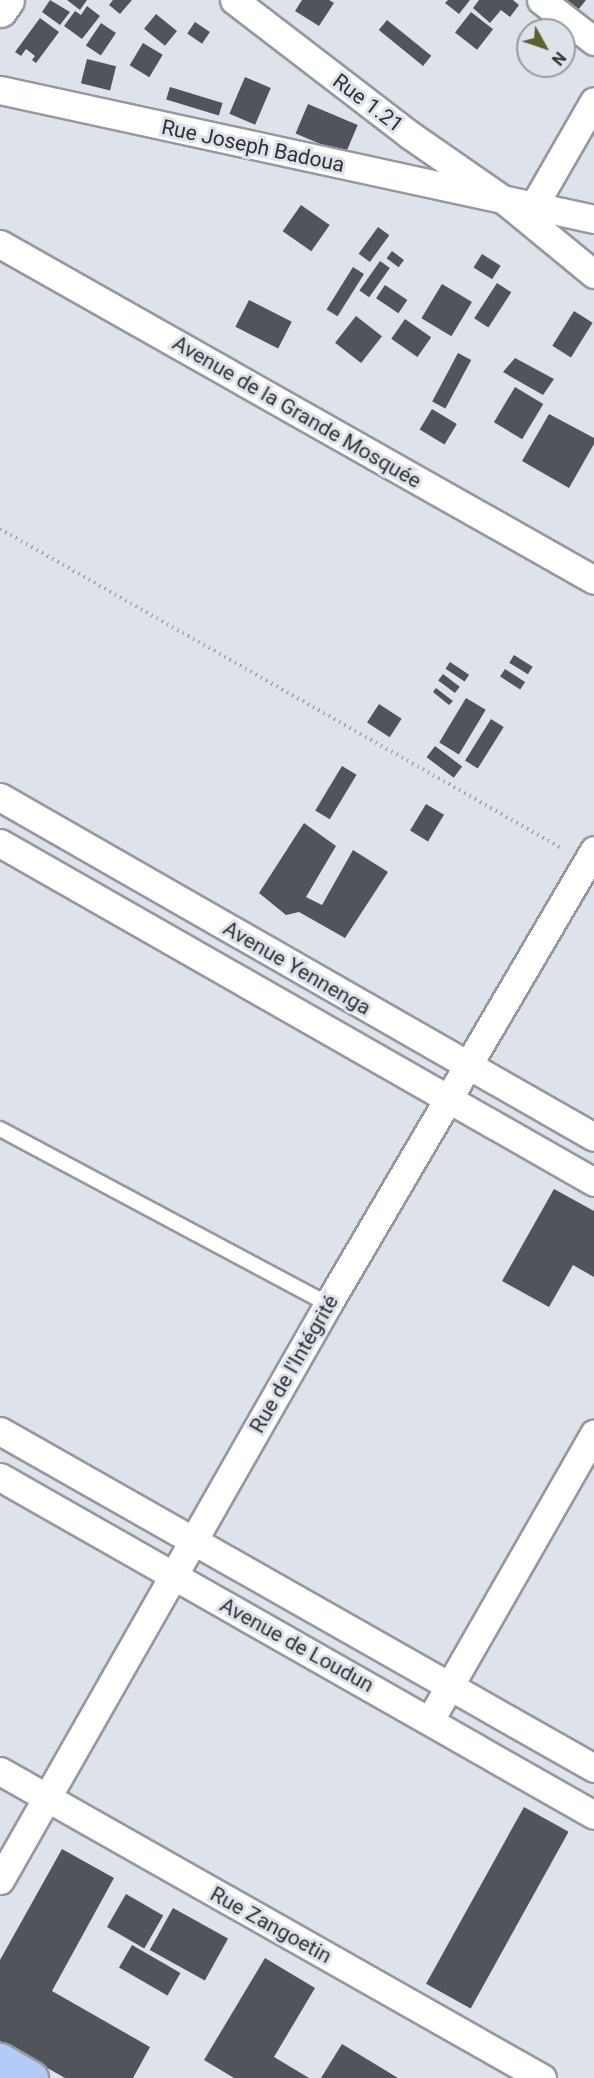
<!DOCTYPE html>
<html>
<head>
<meta charset="utf-8">
<style>
  body { margin:0 }
  #map { position:relative; width:594px; height:2078px; overflow:hidden; background:#dee3eb; font-family:Roboto,sans-serif }
  div>[style] { position:absolute }
  .building>* { inset:0; background:#51555b; transform-origin:0 0 }
  .path>* { height:4px; margin-top:-2px; transform-origin:0; background:repeating-linear-gradient(90deg,#a2a5ac 0 1.5px,transparent 0 6px) }
  .roads { filter:drop-shadow(2px 0 #9499a0) drop-shadow(-2px 0 #9499a0) drop-shadow(0 2px #9499a0) drop-shadow(0 -2px #9499a0) }
  .service>* { height:14px; margin:-7px; padding:0 7px; transform-origin:7px; border-radius:7px; background:#fff }
  .minor>* { height:27px; margin:-13.5px; padding:0 13.5px; transform-origin:13.5px; border-radius:13.5px; background:#fff }
  .secondary>* { height:33px; margin:-16.5px; padding:0 16.5px; transform-origin:16.5px; border-radius:16.5px; background:#fff }
  .primary>* { height:33px; margin:-16.5px; padding:0 16.5px; transform-origin:16.5px; border-radius:16.5px; background:#b3cbf7 }
  span { translate:-50% -50%; white-space:nowrap; text-align:center; line-height:1.15; -webkit-text-stroke:6px #dee3eb; paint-order:stroke }
  .street-label { font-size:21px; color:#2f3033 }
  .north { position:absolute; left:516px; top:18px; width:60px; height:60px; box-sizing:border-box; background:#dee3eb; border:2px solid #989ba1; border-radius:50%; rotate:130deg; font-size:16px; font-weight:700; line-height:24px; text-align:center; color:#2f3033 }
  .north::after { content:''; display:block; margin:auto; width:21px; height:27px; background:#5d602d; clip-path:polygon(50% 0,100% 100%,50% 72%,0 100%) }
</style>
</head>
<body>
<div id="map">
  <div class="building">
    <i style="clip-path:polygon(50px 0,70px 12px,60px 25px,42px 12px)"></i>
    <i style="clip-path:polygon(67px 0,87px 0,80px 10px)"></i>
    <i style="clip-path:polygon(113px 0,132px 0,120px 14px,109px 5px)"></i>
    <i style="clip-path:polygon(302px 0,329px 0,334px 3px,319px 26px,295px 11px)"></i>
    <i style="clip-path:polygon(448px 0,470px 0,459px 14px,445px 3px)"></i>
    <i style="clip-path:polygon(479px 0,513px 0,519px 5px,510px 17px,501px 10px,490px 23px,473px 8px)"></i>
    <i style="clip-path:polygon(555px 0,586px 0,574px 15px)"></i>
    <i style="clip-path:polygon(87px 6px,100px 16px,82px 39px,64px 26px,75px 11px,81px 15px)"></i>
    <i style="left:471px;top:12px;width:28px;height:26px;rotate:38deg"></i>
    <i style="left:156px;top:14px;width:27px;height:19px;rotate:39deg"></i>
    <i style="clip-path:polygon(40px 18px,59px 32px,36px 63px,32px 60px,35px 56px,26px 49px,21px 56px,15px 52px)"></i>
    <i style="left:387px;top:20px;width:57px;height:13px;rotate:39deg"></i>
    <i style="left:195px;top:22px;width:18px;height:14px;rotate:34deg"></i>
    <i style="left:101px;top:23px;width:18px;height:27px;rotate:34deg"></i>
    <i style="left:143px;top:43px;width:23px;height:26px;rotate:31deg"></i>
    <i style="left:87px;top:59px;width:30px;height:25px;rotate:14deg"></i>
    <i style="left:245px;top:77px;width:28px;height:40px;rotate:23deg"></i>
    <i style="left:170px;top:87px;width:55px;height:13px;rotate:17deg"></i>
    <i style="left:308px;top:104px;width:54px;height:32px;rotate:23deg"></i>
    <i style="left:301px;top:205px;width:35px;height:32px;rotate:35deg"></i>
    <i style="left:378px;top:227px;width:14px;height:33px;rotate:36deg"></i>
    <i style="left:392px;top:251px;width:15px;height:9px;rotate:37deg"></i>
    <i style="left:482px;top:254px;width:22px;height:16px;rotate:32deg"></i>
    <i style="left:380px;top:261px;width:12px;height:36px;rotate:35deg"></i>
    <i style="left:353px;top:267px;width:13px;height:50px;rotate:32deg"></i>
    <i style="left:497px;top:283px;width:17px;height:42px;rotate:33deg"></i>
    <i style="left:442px;top:284px;width:35px;height:40px;rotate:31deg"></i>
    <i style="left:385px;top:285px;width:27px;height:16px;rotate:34deg"></i>
    <i style="left:249px;top:300px;width:48px;height:30px;rotate:27deg"></i>
    <i style="left:574px;top:311px;width:22px;height:41px;rotate:32deg"></i>
    <i style="left:356px;top:316px;width:33px;height:34px;rotate:38deg"></i>
    <i style="left:405px;top:319px;width:32px;height:24px;rotate:35deg"></i>
    <i style="left:458px;top:353px;width:15px;height:55px;rotate:28deg"></i>
    <i style="clip-path:polygon(515px 358px,554px 379px,543px 395px,503px 372px)"></i>
    <i style="left:515px;top:387px;width:33px;height:41px;rotate:31deg"></i>
    <i style="left:432px;top:409px;width:29px;height:24px;rotate:31deg"></i>
    <i style="clip-path:polygon(549px 414px,594px 438px,594px 444px,569px 488px,522px 461px)"></i>
    <i style="left:514px;top:655px;width:22px;height:9px;rotate:32deg"></i>
    <i style="left:450px;top:662px;width:23px;height:8px;rotate:34deg"></i>
    <i style="left:505px;top:669px;width:24px;height:9px;rotate:33deg"></i>
    <i style="left:443px;top:674px;width:21px;height:8px;rotate:37deg"></i>
    <i style="clip-path:polygon(436px 688px,453px 701px,449px 705px,433px 692px)"></i>
    <i style="left:466px;top:698px;width:23px;height:52px;rotate:31deg"></i>
    <i style="left:379px;top:704px;width:27px;height:22px;rotate:33deg"></i>
    <i style="left:491px;top:719px;width:15px;height:49px;rotate:32deg"></i>
    <i style="left:435px;top:746px;width:34px;height:14px;rotate:37deg"></i>
    <i style="left:342px;top:766px;width:17px;height:52px;rotate:31deg"></i>
    <i style="left:426px;top:804px;width:21px;height:31px;rotate:31deg"></i>
    <i style="clip-path:polygon(304px 823px,336px 846px,306px 897px,322px 905px,353px 850px,388px 872px,345px 938px,299px 912px,286px 915px,259px 893px)"></i>
    <i style="clip-path:polygon(554px 1189px,594px 1211px,594px 1277px,573px 1265px,549px 1307px,502px 1281px)"></i>
    <i style="left:524px;top:1807px;width:51px;height:202px;rotate:29deg"></i>
    <i style="clip-path:polygon(62px 1849px,114px 1878px,52px 1991px,150px 2047px,133px 2078px,65px 2078px,0 2041px,0 1960px)"></i>
    <i style="left:126px;top:1894px;width:43px;height:38px;rotate:30deg"></i>
    <i style="left:173px;top:1908px;width:63px;height:48px;rotate:29deg"></i>
    <i style="left:132px;top:1945px;width:56px;height:26px;rotate:30deg"></i>
    <i style="clip-path:polygon(265px 1958px,315px 1988px,274px 2057px,309px 2078px,234px 2078px,204px 2060px)"></i>
    <i style="clip-path:polygon(342px 2044px,398px 2078px,321px 2078px)"></i>
  </div>
  <div class="path">
    <i style="left:0;top:529px;width:648px;rotate:29.61deg"></i>
  </div>
  <div class="roads">
    <div class="service">
      <i style="left:0;top:1129px;width:372px;rotate:28.1deg"></i>
    </div>
    <div class="minor">
      <i style="left:234px;top:0;width:222px;rotate:37.5deg"></i>
      <i style="left:410px;top:135px;width:116px;rotate:34.8deg"></i>
      <i style="left:505px;top:201px;width:115px;rotate:39.4deg"></i>
      <i style="left:541px;top:0;width:67px;rotate:37.7deg"></i>
      <i style="left:0;top:90px;width:608px;rotate:12.25deg"></i>
      <i style="left:533px;top:207px;width:122px;rotate:-60.1deg"></i>
      <i style="left:0;top:244px;width:682px;rotate:29.49deg"></i>
      <i style="left:0;top:797px;width:684px;rotate:29.79deg"></i>
      <i style="left:0;top:843px;width:684px;rotate:29.71deg"></i>
      <i style="left:0;top:1431px;width:683px;rotate:29.57deg"></i>
      <i style="left:0;top:1477px;width:683px;rotate:29.64deg"></i>
      <i style="left:430px;top:1720px;width:330px;rotate:-60.2deg"></i>
      <i style="left:0;top:1771px;width:623px;rotate:29.53deg"></i>
      <i style="left:0;top:1880px;width:663px;rotate:-60.34deg"></i>
      <i style="left:328px;top:1304px;width:526px;rotate:-59.63deg"></i>
    </div>
    <div class="secondary">
      <i style="left:0;top:10px;width:12px;rotate:-55deg"></i>
    </div>
    <div class="primary">
      <i style="left:0;top:2060px;width:36px;rotate:30deg"></i>
    </div>
  </div>
  <div class="street-label">
    <span style="left:368px;top:103px;rotate:37deg">Rue 1.21</span>
    <span style="left:253px;top:146px;rotate:12deg">Rue Joseph Badoua</span>
    <span style="left:297px;top:412px;rotate:30deg">Avenue de la Grande Mosquée</span>
    <span style="left:297px;top:968px;rotate:30deg">Avenue Yennenga</span>
    <span style="left:294px;top:1364px;rotate:-60deg">Rue de l'Intégrité</span>
    <span style="left:297px;top:1645px;rotate:29deg">Avenue de Loudun</span>
    <span style="left:271px;top:1925px;rotate:29deg">Rue Zangoetin</span>
  </div>
  <div class="north">N</div>
</div>
</body>
</html>
